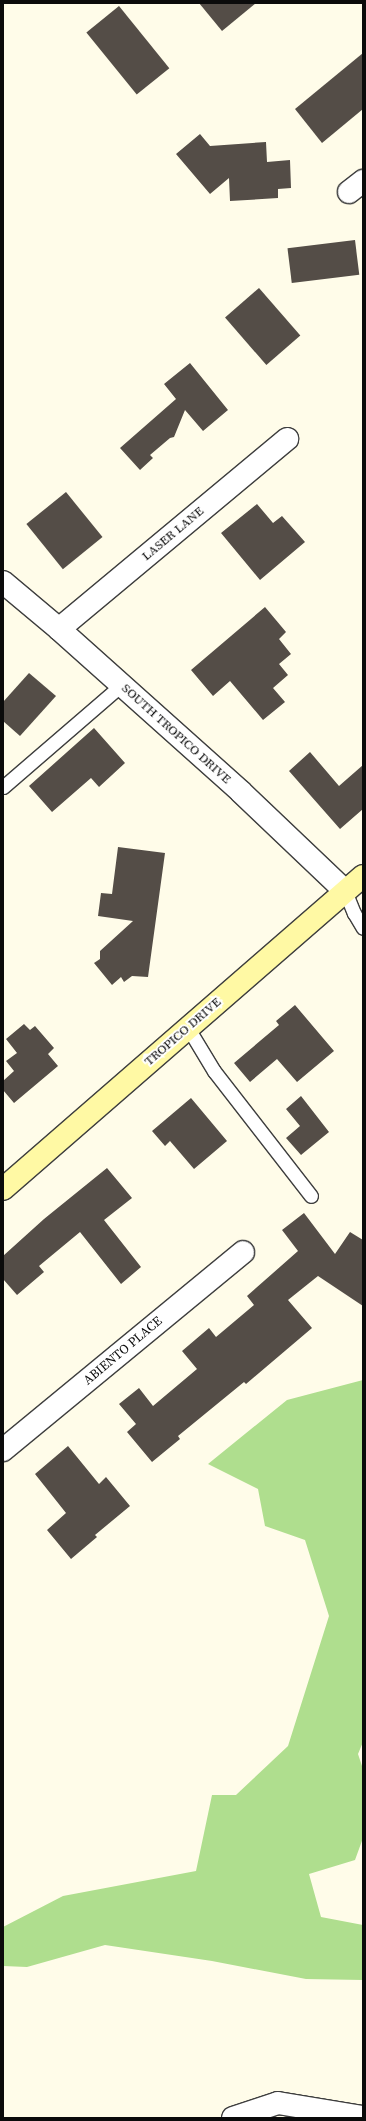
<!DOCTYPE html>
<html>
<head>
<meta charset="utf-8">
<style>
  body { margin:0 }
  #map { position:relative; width:366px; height:2121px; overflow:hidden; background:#fffce9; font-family:"Source Serif 4",serif }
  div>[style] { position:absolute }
  .forest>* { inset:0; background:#afde8e }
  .building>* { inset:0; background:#544d47; transform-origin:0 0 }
  .roads { filter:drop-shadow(1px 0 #3e3e3e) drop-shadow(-1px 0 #3e3e3e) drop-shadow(0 1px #3e3e3e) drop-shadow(0 -1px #3e3e3e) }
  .lane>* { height:13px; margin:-6.5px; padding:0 6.5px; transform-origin:6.5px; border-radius:6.5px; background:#fff }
  .street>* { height:22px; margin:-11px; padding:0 11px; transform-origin:11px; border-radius:11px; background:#fff }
  .secondary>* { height:22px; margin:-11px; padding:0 11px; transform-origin:11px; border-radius:11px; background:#fff9a4 }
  span { translate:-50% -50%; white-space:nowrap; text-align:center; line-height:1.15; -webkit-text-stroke:4px #fff; paint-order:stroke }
  .street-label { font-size:13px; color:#0b0b0b }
  .frame { position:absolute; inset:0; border:4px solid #0b0b0b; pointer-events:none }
</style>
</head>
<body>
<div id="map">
  <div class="forest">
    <i style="clip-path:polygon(363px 1380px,363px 1742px,358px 1754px,363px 1769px,363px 1838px,355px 1860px,309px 1874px,321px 1917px,363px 1925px,363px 1980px,306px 1979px,212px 1961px,105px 1945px,27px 1967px,3px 1966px,3px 1927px,63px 1896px,196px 1871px,212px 1795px,236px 1795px,288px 1746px,329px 1616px,305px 1540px,265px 1526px,258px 1489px,208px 1464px,287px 1400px)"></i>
  </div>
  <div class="building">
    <i style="clip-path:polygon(199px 3px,256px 3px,222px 31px)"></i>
    <i style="left:119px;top:6px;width:80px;height:42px;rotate:51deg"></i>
    <i style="clip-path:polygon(363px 53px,363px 109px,322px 143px,295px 109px)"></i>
    <i style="clip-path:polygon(200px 134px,210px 146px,266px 142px,267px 162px,290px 160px,291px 188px,278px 189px,278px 198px,230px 201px,229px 178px,210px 194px,176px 154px)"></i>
    <i style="left:355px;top:240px;width:35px;height:68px;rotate:83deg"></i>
    <i style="left:259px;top:288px;width:63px;height:45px;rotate:49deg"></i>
    <i style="clip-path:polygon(190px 363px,228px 410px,203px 431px,185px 410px,174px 437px,170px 438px,150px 455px,153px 458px,140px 470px,120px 448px,176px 399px,164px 384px)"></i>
    <i style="left:66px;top:492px;width:58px;height:51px;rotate:51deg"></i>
    <i style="clip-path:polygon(257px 504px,273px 523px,282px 516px,305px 542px,260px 580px,221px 533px)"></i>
    <i style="clip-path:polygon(265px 607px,286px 632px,279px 639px,291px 654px,279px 664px,288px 675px,273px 688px,285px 702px,263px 720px,230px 681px,213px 696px,191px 670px)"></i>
    <i style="clip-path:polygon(29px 673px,56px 696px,20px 736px,3px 721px,3px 702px)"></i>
    <i style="clip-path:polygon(94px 728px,125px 763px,99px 787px,91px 778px,52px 812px,29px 786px)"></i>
    <i style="clip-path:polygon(310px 752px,339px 786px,363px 765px,363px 809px,340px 829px,289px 771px)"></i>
    <i style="clip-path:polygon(118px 847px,165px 853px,148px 977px,132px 976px,124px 982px,121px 977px,112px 985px,94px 963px,100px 959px,100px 951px,133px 921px,98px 916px,101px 893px,112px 894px)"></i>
    <i style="clip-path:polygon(295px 1005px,334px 1051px,297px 1082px,277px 1059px,250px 1082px,234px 1063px,279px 1025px,276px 1021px)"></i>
    <i style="clip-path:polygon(24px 1024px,30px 1030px,35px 1026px,54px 1048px,48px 1054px,58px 1066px,14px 1103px,3px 1090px,3px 1081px,14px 1071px,6px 1061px,17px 1053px,6px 1039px)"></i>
    <i style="clip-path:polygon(301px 1096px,329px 1132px,301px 1155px,286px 1138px,300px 1126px,286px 1109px)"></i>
    <i style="clip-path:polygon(191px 1098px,227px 1141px,194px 1169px,170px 1141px,165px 1146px,152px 1131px)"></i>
    <i style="clip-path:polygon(107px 1168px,132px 1198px,104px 1220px,141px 1267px,121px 1284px,80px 1232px,39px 1266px,44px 1272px,17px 1295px,3px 1279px,3px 1256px,44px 1219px)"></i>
    <i style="clip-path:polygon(304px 1213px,335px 1254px,350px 1232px,363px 1240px,363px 1306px,318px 1276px,288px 1300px,312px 1328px,246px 1384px,244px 1382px,178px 1436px,180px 1439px,152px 1462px,127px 1432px,136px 1424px,119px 1404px,139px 1388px,153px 1406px,197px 1369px,182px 1351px,209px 1328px,216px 1337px,254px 1305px,247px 1296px,298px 1251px,282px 1230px)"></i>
    <i style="clip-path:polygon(68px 1446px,99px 1484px,106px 1477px,130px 1506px,95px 1535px,97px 1537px,71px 1559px,47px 1530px,66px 1513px,35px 1474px)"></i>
  </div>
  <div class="roads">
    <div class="lane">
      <i style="left:3px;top:787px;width:156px;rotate:-40.8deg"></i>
      <i style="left:345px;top:891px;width:24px;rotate:68deg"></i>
      <i style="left:354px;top:913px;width:17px;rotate:59deg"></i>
      <i style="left:188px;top:1028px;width:50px;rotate:58.8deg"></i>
      <i style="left:214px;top:1071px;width:158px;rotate:52.2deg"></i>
    </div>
    <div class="street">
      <i style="left:349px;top:192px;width:18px;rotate:-38deg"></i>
      <i style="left:3px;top:582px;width:73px;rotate:40deg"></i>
      <i style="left:59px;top:629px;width:244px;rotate:41.8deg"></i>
      <i style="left:241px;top:792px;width:144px;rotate:43.6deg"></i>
      <i style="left:59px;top:629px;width:297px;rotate:-39.8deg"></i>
      <i style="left:3px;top:1450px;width:311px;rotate:-39.5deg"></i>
      <i style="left:233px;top:2118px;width:47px;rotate:-18.4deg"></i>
      <i style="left:278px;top:2103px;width:86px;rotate:9.4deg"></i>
    </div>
    <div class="secondary">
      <i style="left:3px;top:1189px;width:477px;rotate:-41deg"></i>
    </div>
  </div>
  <div class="street-label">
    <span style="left:173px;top:534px;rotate:-40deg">LASER LANE</span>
    <span style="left:176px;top:734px;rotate:42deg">SOUTH TROPICO DRIVE</span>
    <span style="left:183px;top:1032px;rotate:-41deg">TROPICO DRIVE</span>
    <span style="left:123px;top:1351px;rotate:-40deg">ABIENTO PLACE</span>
  </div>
  <div class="frame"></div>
</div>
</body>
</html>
